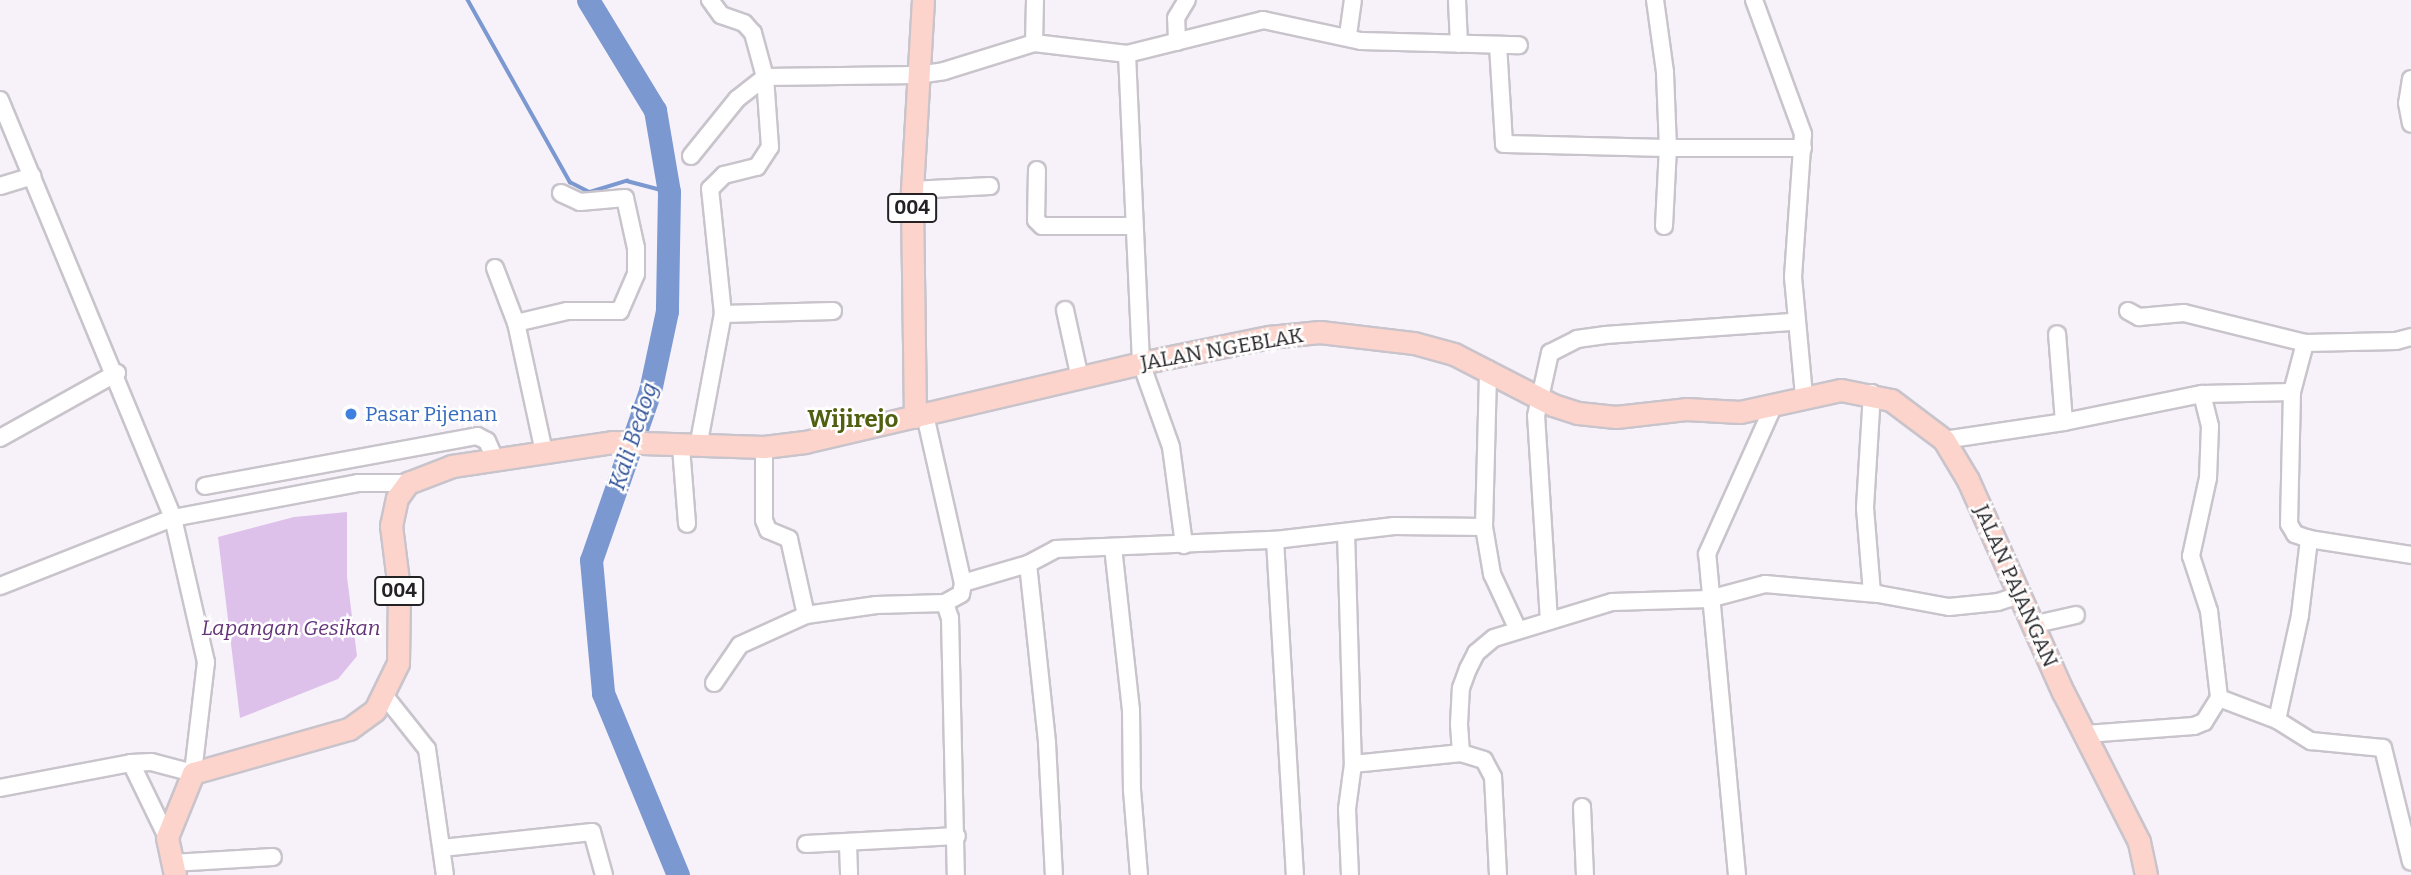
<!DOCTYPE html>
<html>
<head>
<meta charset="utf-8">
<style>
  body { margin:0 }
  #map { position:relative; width:2411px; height:875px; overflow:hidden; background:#f7f2fa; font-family:Bitter,serif }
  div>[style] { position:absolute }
  .green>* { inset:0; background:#ddc1ea }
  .stream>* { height:3.5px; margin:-1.75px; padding:0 1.75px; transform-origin:1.75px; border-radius:1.75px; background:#7b98d0 }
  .river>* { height:23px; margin:-11.5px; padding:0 11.5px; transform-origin:11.5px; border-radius:11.5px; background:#7b98d0 }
  .roads { filter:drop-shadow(2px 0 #c9c4cb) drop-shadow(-2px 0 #c9c4cb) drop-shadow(0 2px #c9c4cb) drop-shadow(0 -2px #c9c4cb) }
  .minor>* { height:16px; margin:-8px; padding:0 8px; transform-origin:8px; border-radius:8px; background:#fff }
  .major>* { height:21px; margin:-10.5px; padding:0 10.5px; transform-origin:10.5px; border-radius:10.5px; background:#fcd4cb }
  .dots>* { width:19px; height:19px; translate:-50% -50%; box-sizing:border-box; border:4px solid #fff; border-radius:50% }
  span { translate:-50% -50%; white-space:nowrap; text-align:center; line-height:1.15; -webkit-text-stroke:5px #fff; paint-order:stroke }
  .shield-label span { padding:2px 5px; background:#fff; border:2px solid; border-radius:5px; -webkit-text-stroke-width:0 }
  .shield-label { font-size:19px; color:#242225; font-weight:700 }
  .street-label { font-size:21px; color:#242225 }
  .shop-label { font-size:21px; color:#366cbe }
  .left { translate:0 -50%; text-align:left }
  .park-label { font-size:21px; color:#633478; font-style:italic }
  .water-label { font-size:23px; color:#325399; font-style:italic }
  .quarter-label { font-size:24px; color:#515f11; font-weight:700 }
</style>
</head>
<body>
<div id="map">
  <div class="green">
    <i style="clip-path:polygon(347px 512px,347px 577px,357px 656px,338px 679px,240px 718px,218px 537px,294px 517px)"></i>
  </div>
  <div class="stream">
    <i style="left:468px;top:0;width:209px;rotate:60.7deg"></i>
    <i style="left:570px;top:182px;width:22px;rotate:27deg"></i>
    <i style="left:590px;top:192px;width:39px;rotate:-17deg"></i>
    <i style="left:627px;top:181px;width:43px;rotate:14.7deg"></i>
  </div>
  <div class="river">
    <i style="left:588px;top:0;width:129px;rotate:58.7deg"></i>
    <i style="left:655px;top:110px;width:83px;rotate:80.3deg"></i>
    <i style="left:669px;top:192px;width:119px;rotate:91deg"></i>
    <i style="left:667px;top:311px;width:82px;rotate:102deg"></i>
    <i style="left:650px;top:391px;width:179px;rotate:109.2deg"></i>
    <i style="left:591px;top:560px;width:134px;rotate:84.8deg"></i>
    <i style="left:603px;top:693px;width:197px;rotate:67.6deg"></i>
  </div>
  <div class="roads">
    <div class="minor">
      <i style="left:1035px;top:0;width:43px;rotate:91.3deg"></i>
      <i style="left:1034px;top:43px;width:94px;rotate:6.7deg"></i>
      <i style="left:1127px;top:54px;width:140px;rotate:-14deg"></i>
      <i style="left:1263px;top:20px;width:100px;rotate:12.1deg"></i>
      <i style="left:1361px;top:41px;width:158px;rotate:1.5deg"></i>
      <i style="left:1457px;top:0;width:44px;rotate:87.4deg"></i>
      <i style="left:1754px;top:0;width:143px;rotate:69.9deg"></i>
      <i style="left:1803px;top:134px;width:143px;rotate:94deg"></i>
      <i style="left:1793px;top:277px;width:120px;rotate:84.7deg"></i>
      <i style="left:1348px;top:35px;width:35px;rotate:-82deg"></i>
      <i style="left:1177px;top:42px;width:24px;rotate:-92deg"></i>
      <i style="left:1176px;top:18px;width:21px;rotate:-59deg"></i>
      <i style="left:1498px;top:45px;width:99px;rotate:86.5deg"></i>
      <i style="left:1504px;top:144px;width:164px;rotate:1.4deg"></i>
      <i style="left:1668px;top:148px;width:76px;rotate:-92.3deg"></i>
      <i style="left:1665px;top:72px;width:73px;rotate:-97.9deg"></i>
      <i style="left:1127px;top:54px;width:309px;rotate:87.4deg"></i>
      <i style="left:1141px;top:363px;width:89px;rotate:70.3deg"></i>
      <i style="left:1171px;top:447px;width:99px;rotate:82.4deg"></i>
      <i style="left:2411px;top:79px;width:24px;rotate:99deg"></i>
      <i style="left:2407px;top:103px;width:21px;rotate:79deg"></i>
      <i style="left:0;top:100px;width:452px;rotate:67.5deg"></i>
      <i style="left:173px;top:518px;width:148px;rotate:77.1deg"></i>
      <i style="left:206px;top:662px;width:112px;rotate:96.7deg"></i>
      <i style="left:193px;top:773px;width:43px;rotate:-165.3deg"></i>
      <i style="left:151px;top:762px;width:20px;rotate:177deg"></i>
      <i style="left:131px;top:763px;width:133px;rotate:169.2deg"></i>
      <i style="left:691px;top:156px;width:73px;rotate:-51.1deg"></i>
      <i style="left:737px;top:99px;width:36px;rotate:-38deg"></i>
      <i style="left:765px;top:77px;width:152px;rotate:-0.8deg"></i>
      <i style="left:917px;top:75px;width:27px;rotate:-8deg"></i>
      <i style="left:944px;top:71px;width:94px;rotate:-17.3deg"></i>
      <i style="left:1037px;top:170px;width:50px;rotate:91.1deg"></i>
      <i style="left:1036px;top:220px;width:8px;rotate:45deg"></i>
      <i style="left:1042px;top:226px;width:92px"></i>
      <i style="left:0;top:186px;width:34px;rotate:-17deg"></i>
      <i style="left:912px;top:190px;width:78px;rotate:-2.9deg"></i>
      <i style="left:1664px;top:226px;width:78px;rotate:-87.1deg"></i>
      <i style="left:1668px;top:148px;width:135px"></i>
      <i style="left:495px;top:268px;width:59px;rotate:69.1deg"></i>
      <i style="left:1065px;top:310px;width:70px;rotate:77.6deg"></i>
      <i style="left:2128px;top:311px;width:13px;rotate:29deg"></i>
      <i style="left:2139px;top:317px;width:45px;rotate:-5.1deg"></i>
      <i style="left:2184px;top:313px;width:125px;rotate:13.9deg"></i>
      <i style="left:2305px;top:343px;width:91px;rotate:-1.3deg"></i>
      <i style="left:2396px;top:341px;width:16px;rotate:-15deg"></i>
      <i style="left:723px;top:314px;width:110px;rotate:-1.6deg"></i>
      <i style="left:2292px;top:392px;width:51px;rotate:-75.1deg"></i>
      <i style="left:1872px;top:393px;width:115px;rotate:93.5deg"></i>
      <i style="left:1865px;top:508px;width:85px;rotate:85.3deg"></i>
      <i style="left:2202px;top:394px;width:33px;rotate:76deg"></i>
      <i style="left:2210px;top:426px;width:52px;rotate:92.2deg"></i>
      <i style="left:2208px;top:478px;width:80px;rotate:102.3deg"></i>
      <i style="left:2191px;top:556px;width:58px;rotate:71.9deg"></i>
      <i style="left:2209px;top:611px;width:88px;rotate:83.4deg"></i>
      <i style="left:925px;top:415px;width:172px;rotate:77.3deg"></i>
      <i style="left:963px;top:583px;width:11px;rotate:100deg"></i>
      <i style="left:961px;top:594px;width:18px;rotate:151deg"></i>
      <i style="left:2064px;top:422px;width:141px;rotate:-11.5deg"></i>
      <i style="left:2202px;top:394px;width:90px;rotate:-1.3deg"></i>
      <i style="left:2292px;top:392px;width:132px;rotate:91.3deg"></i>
      <i style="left:2289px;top:524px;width:12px;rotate:59deg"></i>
      <i style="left:2295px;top:534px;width:15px;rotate:20deg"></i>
      <i style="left:0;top:438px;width:134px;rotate:-29.1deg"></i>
      <i style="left:1944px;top:440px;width:121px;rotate:-8.5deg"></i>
      <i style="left:2064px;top:422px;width:88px;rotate:-94.5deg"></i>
      <i style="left:681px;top:447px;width:77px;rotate:85.5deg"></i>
      <i style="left:698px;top:447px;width:135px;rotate:-79.4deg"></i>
      <i style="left:723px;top:314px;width:126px;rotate:-95.9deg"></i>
      <i style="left:710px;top:189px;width:20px;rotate:-45deg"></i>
      <i style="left:724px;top:175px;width:34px;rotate:-14deg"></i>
      <i style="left:757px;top:167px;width:24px;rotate:-57deg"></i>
      <i style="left:770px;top:147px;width:70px;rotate:-94.1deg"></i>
      <i style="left:765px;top:77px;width:46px;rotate:-105.3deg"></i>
      <i style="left:753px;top:33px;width:13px;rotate:-132deg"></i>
      <i style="left:744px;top:23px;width:24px;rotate:-161deg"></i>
      <i style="left:721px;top:15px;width:19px;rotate:-126deg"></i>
      <i style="left:764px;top:447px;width:73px;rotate:90deg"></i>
      <i style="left:764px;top:520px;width:11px;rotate:68deg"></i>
      <i style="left:768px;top:530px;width:23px;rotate:23deg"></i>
      <i style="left:789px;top:539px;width:78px;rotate:77.4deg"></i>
      <i style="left:806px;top:615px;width:71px;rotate:-8.1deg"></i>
      <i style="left:876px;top:605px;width:69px;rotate:-1.7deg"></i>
      <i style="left:945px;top:603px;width:16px;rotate:72deg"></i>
      <i style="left:950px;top:618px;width:257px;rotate:88.7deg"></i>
      <i style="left:544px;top:452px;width:132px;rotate:-102.2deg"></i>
      <i style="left:516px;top:323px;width:52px;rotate:-13.2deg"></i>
      <i style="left:567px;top:311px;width:53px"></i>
      <i style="left:620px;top:311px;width:40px;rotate:-66.6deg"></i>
      <i style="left:636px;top:274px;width:26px;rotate:-90deg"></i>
      <i style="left:636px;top:248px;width:51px;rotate:-102.4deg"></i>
      <i style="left:625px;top:198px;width:45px;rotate:174.9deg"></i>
      <i style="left:580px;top:202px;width:21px;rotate:-155deg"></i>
      <i style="left:205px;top:486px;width:277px;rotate:-10.4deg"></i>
      <i style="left:477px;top:436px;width:11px;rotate:27deg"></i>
      <i style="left:487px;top:441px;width:20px;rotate:66deg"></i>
      <i style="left:1484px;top:527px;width:48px;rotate:80.3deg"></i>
      <i style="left:1492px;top:574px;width:62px;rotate:65.1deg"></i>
      <i style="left:1346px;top:532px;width:232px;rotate:88.3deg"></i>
      <i style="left:1275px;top:540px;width:336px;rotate:86.6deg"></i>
      <i style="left:1113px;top:547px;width:164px;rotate:83.7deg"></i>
      <i style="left:1131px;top:710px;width:80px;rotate:89.3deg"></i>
      <i style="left:1132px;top:790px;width:85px;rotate:85.3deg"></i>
      <i style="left:1028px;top:564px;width:180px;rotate:83.9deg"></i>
      <i style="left:1047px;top:743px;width:132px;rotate:87deg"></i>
      <i style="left:963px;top:583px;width:68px;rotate:-16.3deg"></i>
      <i style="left:1028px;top:564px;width:32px;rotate:-28deg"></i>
      <i style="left:1056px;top:549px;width:219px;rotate:-2.4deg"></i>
      <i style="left:1275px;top:540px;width:120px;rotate:-6.7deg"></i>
      <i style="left:1394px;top:526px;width:90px;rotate:0.6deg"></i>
      <i style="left:1484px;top:527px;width:158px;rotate:-88.5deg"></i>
      <i style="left:0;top:586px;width:186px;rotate:-21.5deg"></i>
      <i style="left:173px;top:518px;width:188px;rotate:-10.7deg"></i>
      <i style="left:358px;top:483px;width:50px"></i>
      <i style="left:1549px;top:621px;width:205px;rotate:-93.6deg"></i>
      <i style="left:1536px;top:416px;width:65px;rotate:-77.5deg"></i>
      <i style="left:1550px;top:353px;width:30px;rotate:-27deg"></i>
      <i style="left:1577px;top:339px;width:29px;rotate:-8deg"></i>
      <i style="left:1606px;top:335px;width:188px;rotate:-4deg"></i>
      <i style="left:2032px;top:625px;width:45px;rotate:-12.8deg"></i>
      <i style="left:714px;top:683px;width:46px;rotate:-55.6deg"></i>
      <i style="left:740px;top:645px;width:72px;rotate:-24.4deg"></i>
      <i style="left:384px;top:695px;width:69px;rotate:51.5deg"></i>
      <i style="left:427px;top:749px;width:127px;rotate:81.9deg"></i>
      <i style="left:2277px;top:720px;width:107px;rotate:-77.6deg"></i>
      <i style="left:2300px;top:615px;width:77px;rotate:-83.2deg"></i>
      <i style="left:2309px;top:539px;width:103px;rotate:8.9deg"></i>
      <i style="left:2086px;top:734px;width:108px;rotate:-4.2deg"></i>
      <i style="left:2194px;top:726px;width:11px;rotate:-22deg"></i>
      <i style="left:2204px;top:722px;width:28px;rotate:-58deg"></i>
      <i style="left:2219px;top:698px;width:62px;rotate:20.8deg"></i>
      <i style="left:2277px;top:720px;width:40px;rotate:32deg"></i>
      <i style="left:2311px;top:741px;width:72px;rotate:5.6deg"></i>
      <i style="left:2383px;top:748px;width:117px;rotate:76.2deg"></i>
      <i style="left:131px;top:763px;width:82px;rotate:64.1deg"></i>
      <i style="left:1582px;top:807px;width:68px;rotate:87.5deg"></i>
      <i style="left:806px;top:844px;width:151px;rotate:-3deg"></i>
      <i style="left:848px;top:844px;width:31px;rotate:88deg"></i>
      <i style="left:442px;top:848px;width:151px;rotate:-6.1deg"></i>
      <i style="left:592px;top:832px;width:45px;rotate:74.4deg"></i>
      <i style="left:172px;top:863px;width:101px;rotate:-3.4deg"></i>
      <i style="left:1350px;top:875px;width:66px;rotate:-92.6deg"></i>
      <i style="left:1347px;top:809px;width:45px;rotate:-82.4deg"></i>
      <i style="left:1353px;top:764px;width:109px;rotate:-5.8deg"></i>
      <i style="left:1498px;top:875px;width:98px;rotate:-92.9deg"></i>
      <i style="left:1493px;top:777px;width:19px;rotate:-118deg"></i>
      <i style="left:1484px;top:760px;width:24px;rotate:-163deg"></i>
      <i style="left:1461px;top:753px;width:29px;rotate:-94deg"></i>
      <i style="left:1459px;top:724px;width:36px;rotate:-87deg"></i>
      <i style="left:1461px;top:688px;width:20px;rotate:-70deg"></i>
      <i style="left:1468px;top:669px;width:18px;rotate:-63deg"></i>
      <i style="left:1476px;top:653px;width:23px;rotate:-40deg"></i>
      <i style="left:1494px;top:638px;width:123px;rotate:-17deg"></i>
      <i style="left:1612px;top:602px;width:97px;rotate:-1.8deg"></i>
      <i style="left:1709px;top:599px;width:58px;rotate:-15deg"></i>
      <i style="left:1765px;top:584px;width:113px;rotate:5.1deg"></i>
      <i style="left:1878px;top:594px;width:72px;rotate:10.4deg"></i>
      <i style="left:1949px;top:607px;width:49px;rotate:-5.8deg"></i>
      <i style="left:1998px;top:602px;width:22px;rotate:-18deg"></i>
      <i style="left:1737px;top:875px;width:322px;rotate:-95.3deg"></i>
      <i style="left:1707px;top:554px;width:163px;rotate:-65.8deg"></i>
    </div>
    <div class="major">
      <i style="left:915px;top:417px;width:227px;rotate:-90.8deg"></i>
      <i style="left:912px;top:190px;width:190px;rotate:-86.7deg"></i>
      <i style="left:175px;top:875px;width:39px;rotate:-102deg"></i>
      <i style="left:167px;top:837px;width:69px;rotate:-67.9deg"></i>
      <i style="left:193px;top:773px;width:162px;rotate:-15.8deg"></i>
      <i style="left:349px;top:729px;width:32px;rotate:-36deg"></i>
      <i style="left:375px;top:710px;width:52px;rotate:-63.9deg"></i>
      <i style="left:398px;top:663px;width:74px;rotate:-89.2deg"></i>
      <i style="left:399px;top:589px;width:64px;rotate:-97.2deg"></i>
      <i style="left:391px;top:526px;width:29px;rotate:-78deg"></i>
      <i style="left:397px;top:498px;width:19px;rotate:-54deg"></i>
      <i style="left:408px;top:483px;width:47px;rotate:-21.1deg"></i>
      <i style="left:452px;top:466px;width:162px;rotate:-8.5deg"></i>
      <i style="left:612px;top:442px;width:152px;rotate:1.9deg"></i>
      <i style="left:764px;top:447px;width:41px;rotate:-7deg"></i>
      <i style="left:805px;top:442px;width:345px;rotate:-13.2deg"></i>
      <i style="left:1141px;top:363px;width:131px;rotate:-11.5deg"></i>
      <i style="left:1269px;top:337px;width:51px;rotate:-5.6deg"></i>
      <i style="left:1320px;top:332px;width:95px;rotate:6.7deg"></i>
      <i style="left:1414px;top:343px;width:41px;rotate:15.4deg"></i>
      <i style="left:1454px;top:354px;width:111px;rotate:27.3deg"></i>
      <i style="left:1553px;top:405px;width:26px;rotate:18deg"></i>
      <i style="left:1578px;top:413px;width:38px;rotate:6deg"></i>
      <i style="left:1616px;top:417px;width:70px;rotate:-6.5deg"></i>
      <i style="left:1686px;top:409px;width:54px;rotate:3.2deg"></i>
      <i style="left:1740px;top:412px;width:103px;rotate:-12.3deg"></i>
      <i style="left:1841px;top:390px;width:51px;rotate:11.3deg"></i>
      <i style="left:1891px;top:400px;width:66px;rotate:37deg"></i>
      <i style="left:1944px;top:440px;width:47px;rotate:59deg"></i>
      <i style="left:1968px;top:480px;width:232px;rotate:65.9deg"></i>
      <i style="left:2063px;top:692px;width:168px;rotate:63.1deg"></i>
      <i style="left:2139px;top:842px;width:34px;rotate:78deg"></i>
    </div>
  </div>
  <div class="dots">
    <i style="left:351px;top:414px;background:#3f7fe0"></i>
  </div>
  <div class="shield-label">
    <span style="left:912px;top:208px">004</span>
    <span style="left:399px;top:591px">004</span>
  </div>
  <div class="street-label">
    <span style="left:1222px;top:349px;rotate:-10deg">JALAN NGEBLAK</span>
    <span style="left:2016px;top:586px;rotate:66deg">JALAN PAJANGAN</span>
  </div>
  <div class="shop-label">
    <span class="left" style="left:365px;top:414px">Pasar Pijenan</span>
  </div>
  <div class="park-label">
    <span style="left:291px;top:628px">Lapangan Gesikan</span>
  </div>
  <div class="water-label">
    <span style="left:633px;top:436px;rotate:-72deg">Kali Bedog</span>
  </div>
  <div class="quarter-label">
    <span style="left:853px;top:420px">Wijirejo</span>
  </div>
</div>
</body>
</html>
